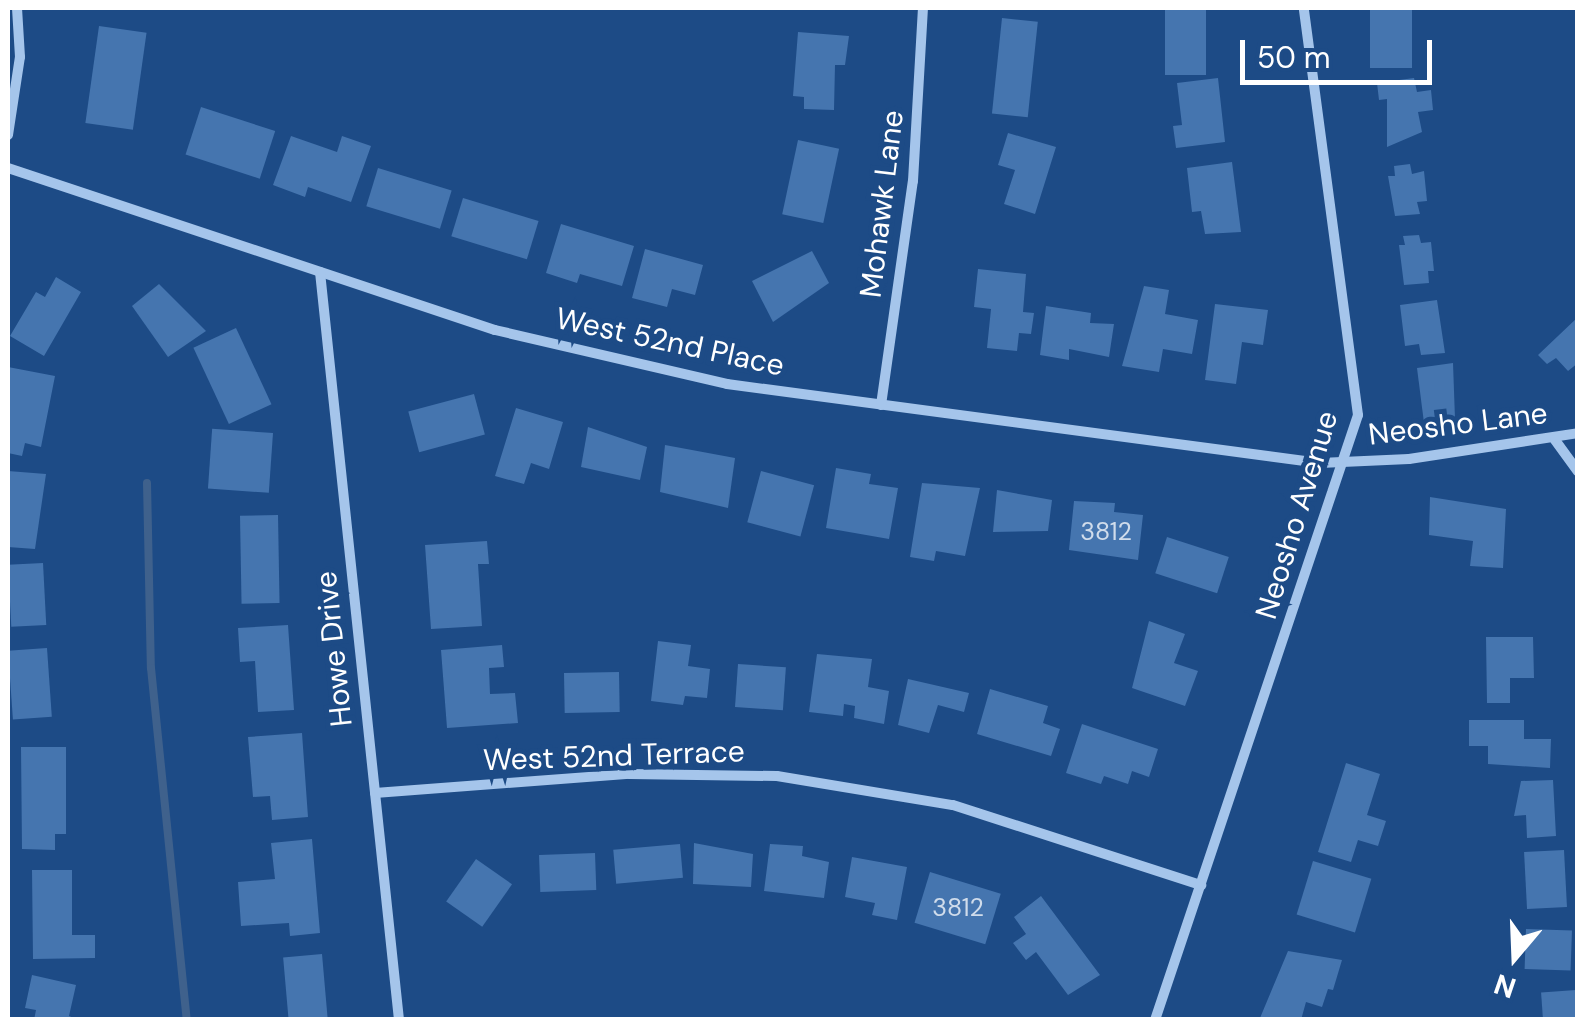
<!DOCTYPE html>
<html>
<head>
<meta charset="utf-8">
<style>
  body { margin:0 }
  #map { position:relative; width:1585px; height:1027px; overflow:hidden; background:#1d4b86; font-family:"DM Sans",sans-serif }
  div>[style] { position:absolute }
  .stream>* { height:8px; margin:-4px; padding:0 4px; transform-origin:4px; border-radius:4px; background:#3f618c }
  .building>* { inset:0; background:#4575af; transform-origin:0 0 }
  .street>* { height:10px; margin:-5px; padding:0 5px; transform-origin:5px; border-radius:5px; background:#a5c5eb }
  span { translate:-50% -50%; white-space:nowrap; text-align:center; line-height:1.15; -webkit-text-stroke:10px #1d4b86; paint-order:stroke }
  .number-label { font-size:25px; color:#d0dceb }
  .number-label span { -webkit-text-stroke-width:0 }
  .street-label { font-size:30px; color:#fff }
  .frame { position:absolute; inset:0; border:10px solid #fff; pointer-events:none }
  .north { position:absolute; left:1465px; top:907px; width:100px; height:100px; -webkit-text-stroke:8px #1d4b86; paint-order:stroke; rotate:199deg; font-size:28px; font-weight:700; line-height:40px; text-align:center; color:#fff }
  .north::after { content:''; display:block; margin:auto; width:35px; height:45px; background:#fff; clip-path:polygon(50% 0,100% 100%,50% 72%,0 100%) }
  .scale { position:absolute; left:1240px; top:40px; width:192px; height:45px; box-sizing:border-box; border:5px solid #fff; border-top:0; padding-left:12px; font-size:30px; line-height:35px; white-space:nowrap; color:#fff; -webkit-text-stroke:8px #1d4b86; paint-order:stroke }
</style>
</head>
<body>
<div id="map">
  <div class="stream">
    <i style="left:147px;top:483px;width:185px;rotate:88.8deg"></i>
    <i style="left:151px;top:668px;width:354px;rotate:84.2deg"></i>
  </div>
  <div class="building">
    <i style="left:1165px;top:8px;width:41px;height:67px"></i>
    <i style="left:1370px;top:8px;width:42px;height:60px"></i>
    <i style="left:1002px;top:18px;width:36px;height:96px;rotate:6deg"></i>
    <i style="left:99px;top:26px;width:48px;height:98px;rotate:8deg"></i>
    <i style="clip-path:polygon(798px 32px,849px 36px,845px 65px,835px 65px,834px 110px,804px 109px,804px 97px,793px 96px)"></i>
    <i style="clip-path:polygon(1218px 78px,1225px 142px,1176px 148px,1173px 126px,1182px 125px,1177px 83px)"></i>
    <i style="clip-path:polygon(1414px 78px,1417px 92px,1431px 90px,1433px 110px,1418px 112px,1422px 132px,1387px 147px,1387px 99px,1379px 100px,1377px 83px)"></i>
    <i style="left:201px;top:107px;width:78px;height:50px;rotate:18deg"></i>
    <i style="clip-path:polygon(1008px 133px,1056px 147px,1035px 214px,1004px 204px,1015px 170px,998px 165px)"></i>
    <i style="clip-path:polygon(291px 136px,337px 152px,342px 136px,371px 146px,351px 202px,308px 187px,305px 197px,273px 185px)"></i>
    <i style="left:798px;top:140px;width:42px;height:76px;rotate:12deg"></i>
    <i style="clip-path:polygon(1232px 162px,1241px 232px,1205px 234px,1201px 211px,1192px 212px,1187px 168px)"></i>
    <i style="clip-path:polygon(1410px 164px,1412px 174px,1424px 171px,1427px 201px,1417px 202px,1420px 214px,1395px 216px,1388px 176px,1395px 176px,1394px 166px)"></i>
    <i style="left:378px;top:168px;width:77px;height:40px;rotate:17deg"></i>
    <i style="left:463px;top:198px;width:79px;height:40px;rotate:17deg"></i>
    <i style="clip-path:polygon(561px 224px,634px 246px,622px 286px,580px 274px,577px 283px,546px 273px)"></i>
    <i style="clip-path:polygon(1419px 235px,1421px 243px,1431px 242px,1434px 271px,1428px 271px,1429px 283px,1404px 285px,1399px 245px,1405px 245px,1403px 236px)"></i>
    <i style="clip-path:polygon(645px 249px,703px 265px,695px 295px,672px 289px,667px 307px,632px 298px)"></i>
    <i style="clip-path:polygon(812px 251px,829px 283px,773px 322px,752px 281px)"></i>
    <i style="clip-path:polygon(978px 269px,1026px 274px,1023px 312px,1034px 313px,1031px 334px,1019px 333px,1017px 351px,987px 348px,991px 309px,974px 307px)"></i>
    <i style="clip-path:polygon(56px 277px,81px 292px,44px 356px,10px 336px,36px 292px,45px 297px)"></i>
    <i style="clip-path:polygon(159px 284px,206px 331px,168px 357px,132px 306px)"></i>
    <i style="clip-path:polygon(1144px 286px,1169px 290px,1165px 314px,1198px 320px,1192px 354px,1163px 349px,1159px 372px,1122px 366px)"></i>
    <i style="clip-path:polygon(1437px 300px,1445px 353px,1421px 355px,1419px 344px,1405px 346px,1400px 305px)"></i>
    <i style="clip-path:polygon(1215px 304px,1268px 310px,1263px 345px,1242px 342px,1236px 384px,1205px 380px)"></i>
    <i style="clip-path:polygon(1046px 306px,1091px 313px,1090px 323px,1114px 324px,1109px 357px,1069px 349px,1069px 360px,1040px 355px)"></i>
    <i style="clip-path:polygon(1578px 317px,1578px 363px,1568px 371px,1556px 358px,1547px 364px,1538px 355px)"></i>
    <i style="left:236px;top:328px;width:84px;height:47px;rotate:65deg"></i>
    <i style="clip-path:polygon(1453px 363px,1455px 419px,1424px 423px,1417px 368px)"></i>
    <i style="clip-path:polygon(8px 367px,55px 376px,41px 447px,25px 443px,22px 456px,8px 453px)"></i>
    <i style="left:474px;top:394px;width:42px;height:68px;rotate:75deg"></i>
    <i style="clip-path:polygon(516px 408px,563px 422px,549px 469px,531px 463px,524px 484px,495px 476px)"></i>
    <i style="clip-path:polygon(588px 427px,647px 447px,640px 480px,581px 467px)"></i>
    <i style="left:273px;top:433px;width:60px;height:61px;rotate:94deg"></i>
    <i style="clip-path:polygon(665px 445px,735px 458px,728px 508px,660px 492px)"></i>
    <i style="clip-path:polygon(836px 468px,871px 474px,869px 484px,898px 488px,889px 539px,826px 528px)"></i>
    <i style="clip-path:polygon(8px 471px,46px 474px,35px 549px,8px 547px)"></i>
    <i style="left:761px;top:471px;width:55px;height:53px;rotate:15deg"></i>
    <i style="clip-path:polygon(922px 483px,980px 488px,965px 556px,936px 551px,934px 561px,910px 557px)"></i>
    <i style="clip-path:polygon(997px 490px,1052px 500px,1048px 531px,993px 532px)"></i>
    <i style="clip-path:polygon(1430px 497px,1506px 509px,1503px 568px,1470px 566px,1473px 541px,1429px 535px)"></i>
    <i style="clip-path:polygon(1074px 501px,1115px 503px,1114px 512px,1143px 515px,1138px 560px,1069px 550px)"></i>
    <i style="left:278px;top:515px;width:88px;height:38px;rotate:89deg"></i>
    <i style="left:1167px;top:537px;width:65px;height:38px;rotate:18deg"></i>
    <i style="clip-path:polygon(487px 541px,489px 564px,478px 564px,482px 626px,431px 629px,425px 545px)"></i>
    <i style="left:43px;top:563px;width:62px;height:35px;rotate:87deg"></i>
    <i style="clip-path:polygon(1149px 621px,1185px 634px,1174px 663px,1198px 671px,1185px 706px,1132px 688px)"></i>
    <i style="clip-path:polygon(288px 625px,294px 710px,258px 712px,255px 661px,240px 662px,238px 628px)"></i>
    <i style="clip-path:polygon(1486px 637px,1533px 637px,1534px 678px,1510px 678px,1510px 703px,1487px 703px)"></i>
    <i style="clip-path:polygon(658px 641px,691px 645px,688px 666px,710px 669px,707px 698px,685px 696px,683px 705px,651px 701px)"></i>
    <i style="clip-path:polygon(502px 645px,504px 667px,489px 668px,490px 694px,515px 693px,518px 723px,447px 728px,441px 650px)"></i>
    <i style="left:47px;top:648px;width:69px;height:39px;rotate:86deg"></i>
    <i style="clip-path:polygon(817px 654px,872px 659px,868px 687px,889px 691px,884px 724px,854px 718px,855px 706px,844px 704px,843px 716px,809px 712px)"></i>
    <i style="left:738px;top:664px;width:48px;height:43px;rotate:4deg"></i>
    <i style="left:619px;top:672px;width:40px;height:55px;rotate:89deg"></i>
    <i style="clip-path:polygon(908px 679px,969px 693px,964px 712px,938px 705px,929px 733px,898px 725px)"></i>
    <i style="clip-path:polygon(990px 689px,1048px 706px,1043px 723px,1060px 729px,1051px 756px,977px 734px)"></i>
    <i style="clip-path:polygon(1469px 720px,1524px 720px,1524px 739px,1551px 739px,1550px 768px,1488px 764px,1488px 746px,1469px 746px)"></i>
    <i style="clip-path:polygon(1082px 724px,1158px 749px,1149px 777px,1132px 771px,1128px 784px,1104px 776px,1101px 784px,1066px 773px)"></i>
    <i style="clip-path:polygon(302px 733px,308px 817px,272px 820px,270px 796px,253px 797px,248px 737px)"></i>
    <i style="clip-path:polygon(21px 747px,66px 747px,66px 834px,55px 834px,55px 850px,22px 849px)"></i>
    <i style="clip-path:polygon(1346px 763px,1380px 774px,1367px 815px,1386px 821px,1378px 846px,1358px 840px,1351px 862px,1318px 852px)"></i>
    <i style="clip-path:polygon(1553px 780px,1556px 836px,1527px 838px,1526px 815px,1514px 816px,1521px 781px)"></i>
    <i style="clip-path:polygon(312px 839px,320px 933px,290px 936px,289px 923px,241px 926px,238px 882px,275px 879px,271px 843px)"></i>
    <i style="clip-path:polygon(694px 843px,753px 854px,751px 887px,693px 884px)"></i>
    <i style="left:680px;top:844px;width:34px;height:67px;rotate:85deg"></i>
    <i style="clip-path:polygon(770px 844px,803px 846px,802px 856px,829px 862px,824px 898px,764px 891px)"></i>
    <i style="left:1564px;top:850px;width:57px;height:40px;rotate:87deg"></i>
    <i style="left:595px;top:853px;width:37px;height:56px;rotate:88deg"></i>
    <i style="clip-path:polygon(852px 857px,907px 867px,897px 920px,872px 915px,875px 903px,845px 897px)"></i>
    <i style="left:476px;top:859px;width:44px;height:52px;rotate:35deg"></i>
    <i style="left:1313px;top:861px;width:61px;height:56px;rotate:17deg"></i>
    <i style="clip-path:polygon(32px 870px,72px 870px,72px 935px,95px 935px,95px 958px,33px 959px)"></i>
    <i style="left:930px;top:872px;width:74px;height:53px;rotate:17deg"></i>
    <i style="clip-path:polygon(1041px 896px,1100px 975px,1068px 995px,1036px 952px,1026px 960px,1013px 943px,1026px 934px,1014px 917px)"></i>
    <i style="left:1526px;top:929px;width:46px;height:40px;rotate:2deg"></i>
    <i style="clip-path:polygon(1288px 951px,1342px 960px,1333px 990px,1328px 989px,1322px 1007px,1306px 1002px,1301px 1020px,1260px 1018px)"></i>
    <i style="left:322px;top:954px;width:66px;height:39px;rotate:85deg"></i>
    <i style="clip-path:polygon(32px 975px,76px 985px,69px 1016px,78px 1020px,34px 1020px,36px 1010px,25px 1008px)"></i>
    <i style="left:1576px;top:990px;width:30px;height:35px;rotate:86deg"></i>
  </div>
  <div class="street">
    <i style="left:8px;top:135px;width:79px;rotate:-81.3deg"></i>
    <i style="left:20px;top:57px;width:49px;rotate:-93.5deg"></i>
    <i style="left:8px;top:168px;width:513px;rotate:18.4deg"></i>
    <i style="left:495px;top:330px;width:238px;rotate:13.1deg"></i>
    <i style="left:727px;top:384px;width:598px;rotate:7.59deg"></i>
    <i style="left:1320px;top:463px;width:89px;rotate:-2.6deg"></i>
    <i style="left:1409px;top:459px;width:171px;rotate:-8.7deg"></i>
    <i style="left:320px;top:272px;width:752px;rotate:83.97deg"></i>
    <i style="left:881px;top:405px;width:226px;rotate:-81.9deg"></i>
    <i style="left:913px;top:181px;width:173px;rotate:-86.7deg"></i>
    <i style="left:1555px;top:440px;width:39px;rotate:54deg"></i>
    <i style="left:375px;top:793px;width:255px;rotate:-4.3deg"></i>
    <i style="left:629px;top:774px;width:148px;rotate:0.8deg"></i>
    <i style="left:777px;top:776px;width:178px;rotate:9.4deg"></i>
    <i style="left:953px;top:805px;width:261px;rotate:17.9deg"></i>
    <i style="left:1155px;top:1020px;width:638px;rotate:-71.45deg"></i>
    <i style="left:1358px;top:415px;width:411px;rotate:-97.6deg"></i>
  </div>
  <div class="number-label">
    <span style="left:1106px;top:532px">3812</span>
    <span style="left:958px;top:908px">3812</span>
  </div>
  <div class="street-label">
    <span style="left:882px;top:204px;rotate:-83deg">Mohawk Lane</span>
    <span style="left:670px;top:342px;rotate:12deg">West 52nd Place</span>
    <span style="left:1458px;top:424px;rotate:-7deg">Neosho Lane</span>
    <span style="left:1297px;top:515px;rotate:-73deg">Neosho Avenue</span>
    <span style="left:334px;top:649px;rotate:-96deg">Howe Drive</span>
    <span style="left:614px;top:756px;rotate:-2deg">West 52nd Terrace</span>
  </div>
  <div class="frame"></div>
  <div class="north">N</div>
  <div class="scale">50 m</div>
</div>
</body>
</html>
